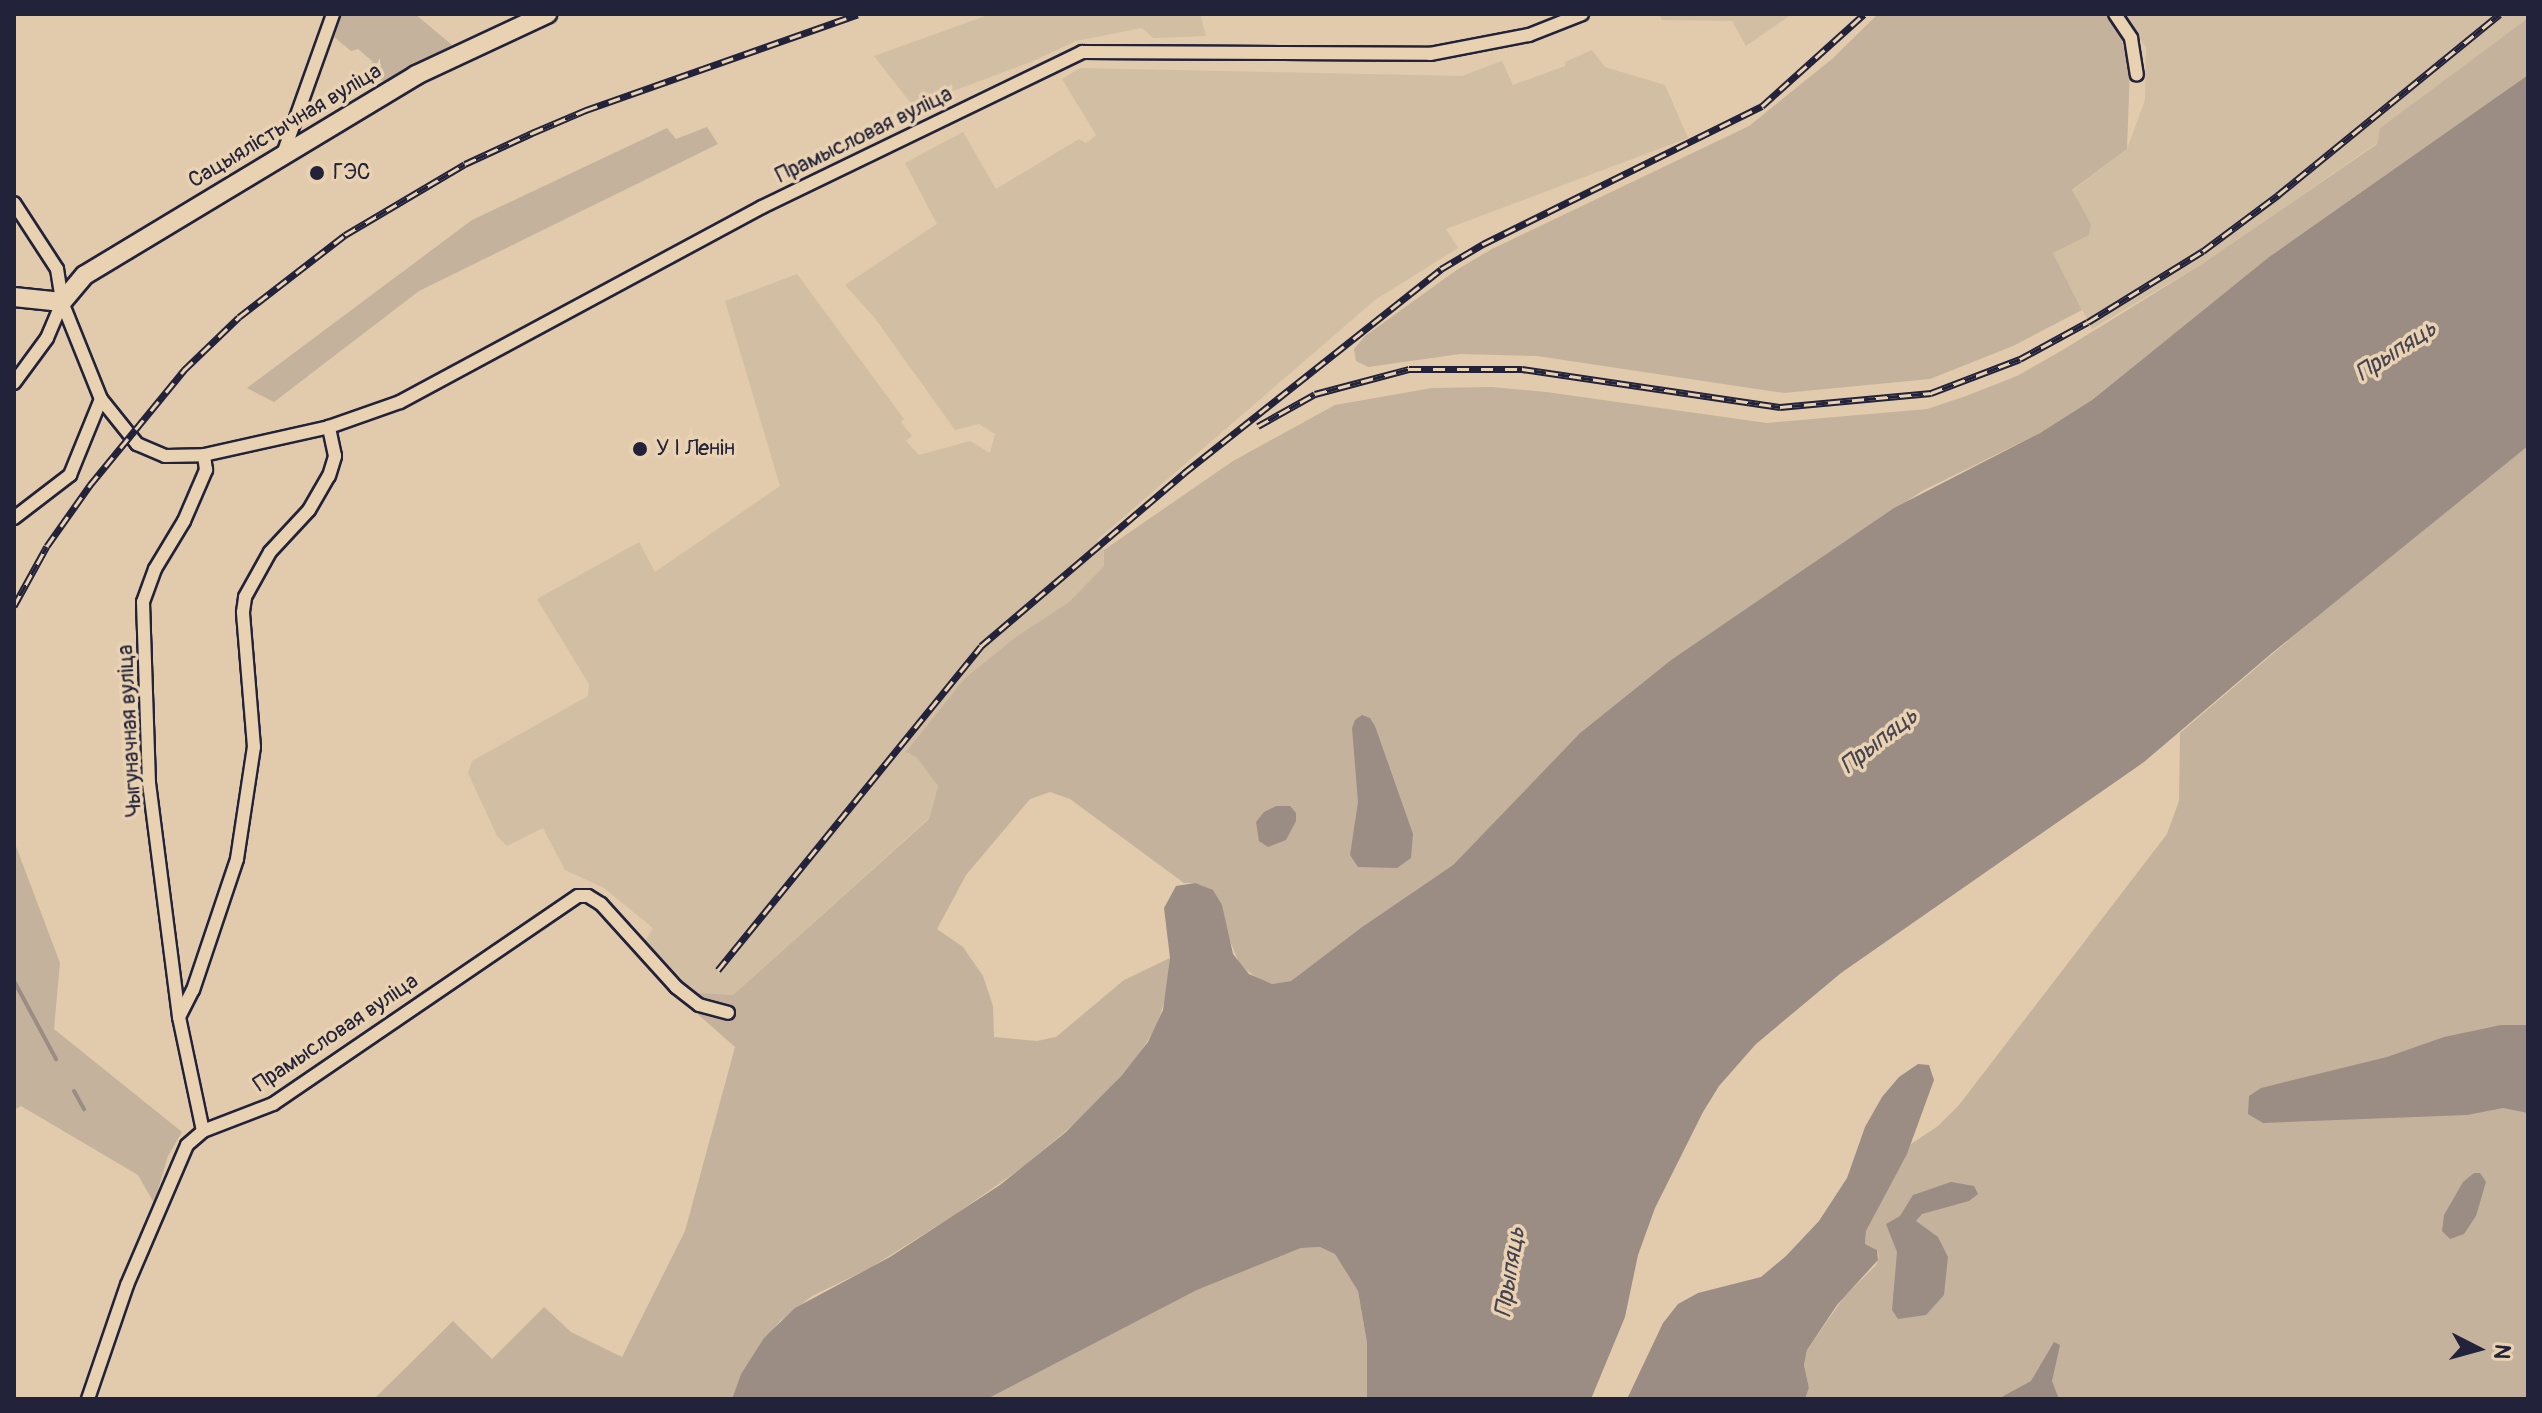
<!DOCTYPE html>
<html>
<head>
<meta charset="utf-8">
<style>
  body { margin:0 }
  #map { position:relative; width:2542px; height:1413px; overflow:hidden; background:#e1cbac; font-family:Pangolin,sans-serif }
  div>[style] { position:absolute }
  .built>* { inset:0; background:#d2bea3 }
  .green>* { inset:0; background:#c5b29c }
  .water>* { inset:0; background:#9b8d83 }
  .stream>* { height:4px; margin:-2px; padding:0 2px; transform-origin:2px; border-radius:2px; background:#9b8d83 }
  .roads { filter:drop-shadow(2px 0 #22223b) drop-shadow(-2px 0 #22223b) drop-shadow(0 2px #22223b) drop-shadow(0 -2px #22223b) }
  .street>* { height:12px; margin:-6px; padding:0 6px; transform-origin:6px; border-radius:6px; background:#e9d2b1 }
  .secondary>* { height:18px; margin:-9px; padding:0 9px; transform-origin:9px; border-radius:9px; background:#e9d2b1 }
  .rail>* { height:7px; margin-top:-3.5px; transform-origin:0; background:repeating-linear-gradient(90deg,#e9d2b1 0 12px,#22223b 0 24px); box-sizing:border-box; border-block:2px solid #22223b }
  .dots>* { width:22px; height:22px; translate:-50% -50%; box-sizing:border-box; border:4px solid #e9d2b1; border-radius:50% }
  span { translate:-50% -50%; white-space:nowrap; text-align:center; line-height:1.15; -webkit-text-stroke:7px #e9d2b1; paint-order:stroke }
  .street-label { font-size:22px; color:#22223b }
  .poi-label { font-size:22px; color:#22223b }
  .left { translate:0 -50%; text-align:left }
  .water-label { font-size:24px; color:#464251; font-style:italic }
  .frame { position:absolute; inset:0; border:16px solid #22223b; pointer-events:none }
  .north { position:absolute; left:2438px; top:1309px; width:80px; height:80px; -webkit-text-stroke:6px #e9d2b1; paint-order:stroke; rotate:96deg; font-size:22px; font-weight:700; line-height:32px; text-align:center; color:#22223b }
  .north::after { content:''; display:block; margin:auto; width:28px; height:36px; background:#22223b; clip-path:polygon(50% 0,100% 100%,50% 72%,0 100%) }
</style>
</head>
<body>
<div id="map">
  <div class="built">
    <i style="clip-path:polygon(991px 14px,1200px 14px,1206px 36px,1153px 38px,1142px 28px,1076px 41px,1031px 62px,913px 106px,874px 56px)"></i>
    <i style="clip-path:polygon(1659px 14px,1792px 14px,1746px 46px,1732px 21px,1662px 20px)"></i>
    <i style="clip-path:polygon(2124px 14px,2528px 14px,2528px 18px,2380px 128px,2377px 143px,2205px 262px,2092px 329px,2053px 253px,2089px 235px,2091px 224px,2072px 191px,2127px 149px,2145px 100px,2146px 48px)"></i>
    <i style="clip-path:polygon(1592px 50px,1605px 67px,1665px 85px,1688px 138px,1446px 229px,1458px 248px,1375px 300px,1097px 540px,1104px 550px,1104px 566px,1069px 602px,1017px 636px,965px 678px,907px 753px,917px 758px,938px 786px,929px 818px,733px 995px,699px 993px,680px 983px,645px 941px,653px 928px,604px 888px,565px 870px,543px 828px,507px 846px,497px 836px,468px 773px,472px 761px,588px 696px,589px 684px,537px 599px,639px 542px,655px 572px,780px 486px,725px 301px,797px 274px,904px 419px,901px 422px,912px 436px,906px 441px,919px 455px,970px 441px,990px 453px,995px 434px,979px 424px,955px 430px,874px 317px,845px 285px,937px 224px,905px 163px,963px 132px,996px 189px,1079px 139px,1086px 143px,1096px 135px,1062px 79px,1080px 68px,1462px 76px,1502px 61px,1513px 85px,1565px 66px,1565px 62px)"></i>
  </div>
  <div class="green">
    <i style="clip-path:polygon(342px 14px,415px 14px,458px 50px,387px 85px,371px 70px,372px 61px,358px 49px,351px 51px,334px 37px)"></i>
    <i style="clip-path:polygon(1878px 14px,2106px 14px,2120px 36px,2130px 66px,2127px 149px,2072px 190px,2091px 224px,2089px 235px,2053px 253px,2082px 310px,2013px 346px,1930px 379px,1784px 393px,1537px 356px,1460px 354px,1368px 367px,1356px 361px,1354px 349px,1365px 336px,1458px 269px,1492px 249px,1749px 126px,1832px 59px)"></i>
    <i style="clip-path:polygon(2528px 18px,2528px 75px,2269px 257px,2092px 400px,2040px 433px,1922px 491px,1671px 660px,1580px 733px,1453px 865px,1362px 927px,1291px 981px,1272px 984px,1261px 981px,1240px 965px,1225px 929px,1195px 883px,1184px 883px,1070px 799px,1050px 792px,1030px 799px,966px 875px,937px 929px,963px 947px,983px 976px,993px 1006px,994px 1037px,1037px 1041px,1056px 1037px,1124px 980px,1170px 958px,1167px 992px,1157px 1026px,1136px 1059px,1086px 1114px,1023px 1167px,953px 1216px,870px 1268px,812px 1296px,779px 1322px,741px 1374px,732px 1399px,374px 1399px,453px 1321px,492px 1359px,544px 1307px,571px 1332px,622px 1357px,685px 1231px,735px 1047px,676px 995px,680px 983px,699px 993px,733px 995px,929px 819px,938px 786px,917px 758px,906px 752px,965px 678px,1017px 636px,1069px 602px,1104px 566px,1104px 550px,1233px 461px,1335px 405px,1432px 388px,1492px 387px,1546px 392px,1767px 423px,1927px 409px,1966px 396px,2017px 376px,2061px 351px,2205px 262px,2377px 144px,2380px 128px)"></i>
    <i style="clip-path:polygon(707px 127px,718px 144px,419px 291px,274px 402px,247px 388px,472px 220px,667px 128px,676px 139px)"></i>
    <i style="clip-path:polygon(2528px 446px,2528px 1399px,1805px 1399px,1809px 1388px,1804px 1365px,1807px 1350px,1844px 1297px,1876px 1265px,1879px 1256px,1877px 1250px,1865px 1244px,1866px 1231px,1911px 1144px,1938px 1126px,1959px 1105px,2167px 834px,2179px 801px,2180px 733px,2330px 605px)"></i>
    <i style="clip-path:polygon(14px 841px,60px 963px,54px 1029px,182px 1132px,168px 1156px,154px 1203px,138px 1175px,21px 1106px,14px 1110px)"></i>
    <i style="clip-path:polygon(1320px 1247px,1335px 1253px,1358px 1291px,1367px 1343px,1367px 1399px,987px 1399px,1197px 1290px,1301px 1248px)"></i>
  </div>
  <div class="water">
    <i style="clip-path:polygon(2528px 75px,2528px 446px,2272px 653px,2144px 762px,1841px 973px,1756px 1044px,1719px 1086px,1703px 1112px,1655px 1208px,1638px 1255px,1625px 1317px,1591px 1399px,1367px 1399px,1367px 1343px,1358px 1291px,1335px 1254px,1320px 1247px,1301px 1248px,1197px 1290px,987px 1399px,732px 1399px,741px 1374px,764px 1338px,795px 1308px,890px 1257px,1000px 1185px,1066px 1132px,1122px 1075px,1148px 1042px,1163px 1010px,1170px 958px,1164px 908px,1176px 886px,1195px 883px,1213px 890px,1222px 905px,1233px 954px,1249px 974px,1272px 984px,1291px 981px,1362px 927px,1453px 865px,1580px 733px,1671px 660px,1894px 508px,2040px 433px,2092px 400px,2269px 257px)"></i>
    <i style="clip-path:polygon(1362px 715px,1370px 718px,1375px 726px,1413px 834px,1411px 858px,1397px 868px,1358px 867px,1350px 855px,1358px 802px,1352px 728px,1355px 720px)"></i>
    <i style="clip-path:polygon(1276px 806px,1290px 806px,1296px 813px,1296px 821px,1286px 840px,1268px 847px,1259px 841px,1256px 822px,1264px 812px)"></i>
    <i style="clip-path:polygon(2501px 1025px,2528px 1025px,2528px 1113px,2503px 1108px,2467px 1115px,2263px 1123px,2248px 1114px,2249px 1096px,2261px 1088px,2387px 1057px,2444px 1037px)"></i>
    <i style="clip-path:polygon(1918px 1064px,1929px 1065px,1934px 1080px,1907px 1154px,1866px 1231px,1865px 1244px,1877px 1250px,1878px 1260px,1837px 1305px,1807px 1350px,1804px 1365px,1809px 1388px,1805px 1399px,1627px 1399px,1663px 1323px,1678px 1304px,1698px 1293px,1761px 1277px,1786px 1256px,1819px 1221px,1847px 1178px,1865px 1127px,1882px 1097px,1899px 1077px)"></i>
    <i style="clip-path:polygon(2474px 1173px,2480px 1173px,2486px 1182px,2476px 1216px,2464px 1234px,2450px 1239px,2442px 1231px,2444px 1215px,2463px 1182px)"></i>
    <i style="clip-path:polygon(1951px 1182px,1974px 1186px,1978px 1194px,1969px 1201px,1922px 1214px,1916px 1221px,1938px 1237px,1948px 1257px,1944px 1295px,1926px 1315px,1898px 1319px,1892px 1310px,1897px 1252px,1886px 1224px,1900px 1216px,1913px 1195px)"></i>
    <i style="clip-path:polygon(2054px 1342px,2060px 1345px,2052px 1381px,2059px 1399px,1998px 1399px,2031px 1381px)"></i>
  </div>
  <div class="stream">
    <i style="left:14px;top:981px;width:89px;rotate:61.7deg"></i>
    <i style="left:74px;top:1091px;width:21px;rotate:61deg"></i>
  </div>
  <div class="roads">
    <div class="street">
      <i style="left:2115px;top:14px;width:29px;rotate:56deg"></i>
      <i style="left:2131px;top:38px;width:37px;rotate:81deg"></i>
      <i style="left:283px;top:154px;width:149px;rotate:-70.3deg"></i>
      <i style="left:14px;top:203px;width:79px;rotate:56.9deg"></i>
      <i style="left:57px;top:269px;width:33px;rotate:81deg"></i>
      <i style="left:62px;top:302px;width:105px;rotate:68.1deg"></i>
      <i style="left:101px;top:399px;width:58px;rotate:51.3deg"></i>
      <i style="left:137px;top:444px;width:30px;rotate:23deg"></i>
      <i style="left:165px;top:456px;width:39px;rotate:-1deg"></i>
      <i style="left:204px;top:455px;width:128px;rotate:-12.6deg"></i>
      <i style="left:329px;top:427px;width:75px;rotate:-19.4deg"></i>
      <i style="left:400px;top:402px;width:411px;rotate:-28.3deg"></i>
      <i style="left:762px;top:207px;width:356px;rotate:-25.8deg"></i>
      <i style="left:1082px;top:52px;width:348px;rotate:0.3deg"></i>
      <i style="left:1430px;top:54px;width:101px;rotate:-10.9deg"></i>
      <i style="left:1529px;top:35px;width:57px;rotate:-21.6deg"></i>
      <i style="left:14px;top:383px;width:56px;rotate:-53.7deg"></i>
      <i style="left:47px;top:338px;width:39px;rotate:-67deg"></i>
      <i style="left:14px;top:518px;width:71px;rotate:-37.5deg"></i>
      <i style="left:70px;top:475px;width:82px;rotate:-67.8deg"></i>
      <i style="left:179px;top:1017px;width:30px;rotate:-63deg"></i>
      <i style="left:193px;top:990px;width:138px;rotate:-71.4deg"></i>
      <i style="left:237px;top:859px;width:113px;rotate:-81.4deg"></i>
      <i style="left:254px;top:747px;width:135px;rotate:-94.7deg"></i>
      <i style="left:243px;top:612px;width:15px;rotate:-82deg"></i>
      <i style="left:245px;top:597px;width:51px;rotate:-60.9deg"></i>
      <i style="left:270px;top:552px;width:57px;rotate:-47.1deg"></i>
      <i style="left:309px;top:510px;width:39px;rotate:-60deg"></i>
      <i style="left:329px;top:476px;width:21px;rotate:-73deg"></i>
      <i style="left:335px;top:456px;width:30px;rotate:-102deg"></i>
      <i style="left:203px;top:1131px;width:116px;rotate:-101.9deg"></i>
      <i style="left:179px;top:1017px;width:236px;rotate:-97.3deg"></i>
      <i style="left:149px;top:783px;width:181px;rotate:-91.9deg"></i>
      <i style="left:143px;top:602px;width:35px;rotate:-70deg"></i>
      <i style="left:155px;top:569px;width:56px;rotate:-58.9deg"></i>
      <i style="left:184px;top:521px;width:56px;rotate:-66.7deg"></i>
      <i style="left:206px;top:470px;width:15px;rotate:-98deg"></i>
      <i style="left:88px;top:1399px;width:120px;rotate:-71.1deg"></i>
      <i style="left:127px;top:1285px;width:152px;rotate:-66.8deg"></i>
      <i style="left:187px;top:1145px;width:21px;rotate:-41deg"></i>
      <i style="left:203px;top:1131px;width:75px;rotate:-21.1deg"></i>
      <i style="left:273px;top:1104px;width:369px;rotate:-34.3deg"></i>
      <i style="left:578px;top:896px;width:10px"></i>
      <i style="left:588px;top:896px;width:15px;rotate:32deg"></i>
      <i style="left:601px;top:904px;width:112px;rotate:47.9deg"></i>
      <i style="left:676px;top:987px;width:29px;rotate:38deg"></i>
      <i style="left:699px;top:1005px;width:30px;rotate:15deg"></i>
    </div>
    <div class="secondary">
      <i style="left:14px;top:297px;width:48px;rotate:5.9deg"></i>
      <i style="left:62px;top:302px;width:35px;rotate:-50deg"></i>
      <i style="left:85px;top:275px;width:387px;rotate:-31.1deg"></i>
      <i style="left:416px;top:75px;width:145px;rotate:-25deg"></i>
    </div>
  </div>
  <div class="rail">
    <i style="left:1258px;top:426px;width:65px;rotate:-29.3deg"></i>
    <i style="left:1315px;top:394px;width:97px;rotate:-14.9deg"></i>
    <i style="left:1409px;top:369px;width:113px"></i>
    <i style="left:1522px;top:369px;width:261px;rotate:8.4deg"></i>
    <i style="left:1780px;top:407px;width:152px;rotate:-5.3deg"></i>
    <i style="left:1931px;top:393px;width:95px;rotate:-20.9deg"></i>
    <i style="left:2020px;top:359px;width:77px;rotate:-28.6deg"></i>
    <i style="left:2088px;top:322px;width:135px;rotate:-31.7deg"></i>
    <i style="left:2203px;top:251px;width:94px;rotate:-36.7deg"></i>
    <i style="left:2278px;top:195px;width:286px;rotate:-39.2deg"></i>
    <i style="left:14px;top:606px;width:68px;rotate:-61.2deg"></i>
    <i style="left:47px;top:546px;width:75px;rotate:-54.8deg"></i>
    <i style="left:90px;top:485px;width:149px;rotate:-50.7deg"></i>
    <i style="left:184px;top:370px;width:76px;rotate:-43.9deg"></i>
    <i style="left:239px;top:317px;width:134px;rotate:-37.7deg"></i>
    <i style="left:345px;top:235px;width:139px;rotate:-30.6deg"></i>
    <i style="left:465px;top:164px;width:74px;rotate:-24.8deg"></i>
    <i style="left:532px;top:133px;width:59px;rotate:-23.1deg"></i>
    <i style="left:586px;top:110px;width:288px;rotate:-19.4deg"></i>
    <i style="left:718px;top:970px;width:417px;rotate:-50.9deg"></i>
    <i style="left:981px;top:646px;width:267px;rotate:-40.4deg"></i>
    <i style="left:1184px;top:473px;width:328px;rotate:-38.4deg"></i>
    <i style="left:1441px;top:269px;width:49px;rotate:-30.8deg"></i>
    <i style="left:1483px;top:244px;width:311px;rotate:-26.3deg"></i>
    <i style="left:1762px;top:106px;width:137px;rotate:-42deg"></i>
  </div>
  <div class="dots">
    <i style="left:317px;top:173px;background:#22223b"></i>
    <i style="left:640px;top:449px;background:#22223b"></i>
  </div>
  <div class="street-label">
    <span style="left:285px;top:126px;rotate:-31deg">Сацыялістычная вуліца</span>
    <span style="left:864px;top:135px;rotate:-26deg">Прамысловая вуліца</span>
    <span style="left:130px;top:731px;rotate:-93deg">Чыгуначная вуліца</span>
    <span style="left:336px;top:1033px;rotate:-34deg">Прамысловая вуліца</span>
  </div>
  <div class="poi-label">
    <span class="left" style="left:333px;top:173px">ГЭС</span>
    <span class="left" style="left:656px;top:449px">У І Ленін</span>
  </div>
  <div class="water-label">
    <span style="left:2396px;top:351px;rotate:-33deg">Прыпяць</span>
    <span style="left:1879px;top:741px;rotate:-38deg">Прыпяць</span>
    <span style="left:1510px;top:1272px;rotate:-81deg">Прыпяць</span>
  </div>
  <div class="frame"></div>
  <div class="north">N</div>
</div>
</body>
</html>
